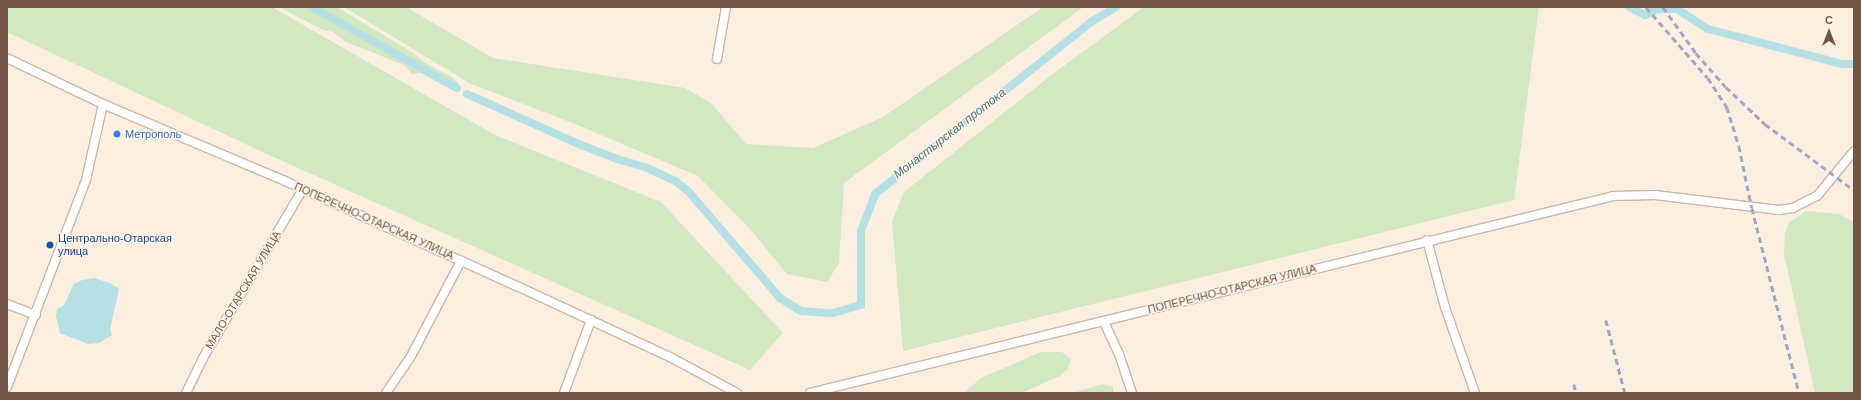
<!DOCTYPE html>
<html>
<head>
<meta charset="utf-8">
<style>
  body { margin:0 }
  #map { position:relative; width:1861px; height:400px; overflow:hidden; background:#fbefe1; font-family:Helvetica,sans-serif }
  div>[style] { position:absolute }
  .green>* { inset:0; background:#d3e8c0 }
  .water>* { inset:0; background:#b6e0e4 }
  .canal>* { height:8px; margin:-4px; padding:0 4px; transform-origin:4px; border-radius:4px; background:#b6e0e4 }
  .roads { filter:drop-shadow(1px 0 #ccb6a8) drop-shadow(-1px 0 #ccb6a8) drop-shadow(0 1px #ccb6a8) drop-shadow(0 -1px #ccb6a8) }
  .minor>* { height:8px; margin:-4px; padding:0 4px; transform-origin:4px; border-radius:4px; background:#fff }
  .rail>* { height:2.5px; margin-top:-1.25px; transform-origin:0; background:repeating-linear-gradient(90deg,#b1a0c4 0 6px,transparent 0 10px) }
  .dots>* { width:11px; height:11px; translate:-50% -50%; box-sizing:border-box; border:2px solid #fff4e6; border-radius:50% }
  span { translate:-50% -50%; white-space:nowrap; text-align:center; line-height:1.15; -webkit-text-stroke:3px #fff4e6; paint-order:stroke }
  .shop-label { font-size:11px; color:#366cbe }
  .left { translate:0 -50%; text-align:left }
  .street-label { font-size:11px; color:#725549 }
  .transit-label { font-size:11px; color:#164399 }
  .water-label { font-size:12px; color:#40777e; font-style:italic }
  .frame { position:absolute; inset:0; border:8px solid #725549; pointer-events:none }
  .north { position:absolute; left:1809px; top:12px; width:40px; height:40px; -webkit-text-stroke:3px #fff4e6; paint-order:stroke; rotate:0deg; font-size:11px; font-weight:700; line-height:16px; text-align:center; color:#725549 }
  .north::after { content:''; display:block; margin:auto; width:14px; height:18px; background:#725549; clip-path:polygon(50% 0,100% 100%,50% 72%,0 100%) }
</style>
</head>
<body>
<div id="map">
  <div class="green">
    <i style="clip-path:polygon(7px 7px,272px 7px,495px 135px,661px 202px,783px 333px,750px 370px,260px 151px,7px 32px)"></i>
    <i style="clip-path:polygon(279px 7px,337px 7px,412px 52px,424px 62px,452px 77px,459px 84px,446px 87px,421px 73px,412px 74px,404px 65px,346px 42px,333px 32px,323px 30px)"></i>
    <i style="clip-path:polygon(344px 7px,406px 7px,493px 58px,685px 88px,711px 103px,746px 144px,813px 148px,883px 117px,1043px 7px,1082px 8px,844px 183px,839px 263px,827px 282px,787px 274px,749px 228px,698px 176px,575px 124px,469px 83px)"></i>
    <i style="clip-path:polygon(1144px 7px,1539px 7px,1514px 200px,903px 351px,892px 221px,904px 192px,1054px 73px)"></i>
    <i style="clip-path:polygon(1806px 211px,1839px 214px,1854px 222px,1854px 393px,1815px 393px,1784px 254px,1785px 234px,1789px 223px)"></i>
    <i style="clip-path:polygon(1041px 352px,1062px 352px,1071px 359px,1068px 369px,1060px 376px,1021px 393px,964px 393px,981px 378px)"></i>
    <i style="clip-path:polygon(1102px 384px,1113px 387px,1113px 393px,1073px 393px)"></i>
  </div>
  <div class="water">
    <i style="clip-path:polygon(94px 278px,110px 283px,119px 289px,110px 329px,112px 335px,99px 343px,88px 344px,60px 333px,56px 316px,57px 309px,64px 305px,74px 284px,82px 280px)"></i>
  </div>
  <div class="canal">
    <i style="left:312px;top:7px;width:166px;rotate:29.2deg"></i>
    <i style="left:1629px;top:7px;width:18px;rotate:27deg"></i>
    <i style="left:1645px;top:15px;width:14px;rotate:-25deg"></i>
    <i style="left:1658px;top:9px;width:19px"></i>
    <i style="left:1677px;top:9px;width:37px;rotate:33deg"></i>
    <i style="left:1708px;top:29px;width:138px;rotate:14.6deg"></i>
    <i style="left:1842px;top:64px;width:12px"></i>
    <i style="left:467px;top:94px;width:125px;rotate:24.1deg"></i>
    <i style="left:581px;top:145px;width:39px;rotate:21deg"></i>
    <i style="left:617px;top:159px;width:29px;rotate:16deg"></i>
    <i style="left:645px;top:167px;width:33px;rotate:25deg"></i>
    <i style="left:675px;top:181px;width:16px;rotate:38deg"></i>
    <i style="left:688px;top:191px;width:141px;rotate:49.3deg"></i>
    <i style="left:780px;top:298px;width:25px;rotate:32deg"></i>
    <i style="left:801px;top:311px;width:32px;rotate:4deg"></i>
    <i style="left:833px;top:313px;width:29px;rotate:-16deg"></i>
    <i style="left:861px;top:305px;width:74px;rotate:-90deg"></i>
    <i style="left:861px;top:231px;width:40px;rotate:-69deg"></i>
    <i style="left:875px;top:194px;width:276px;rotate:-38.5deg"></i>
    <i style="left:1091px;top:22px;width:29px;rotate:-31deg"></i>
  </div>
  <div class="roads">
    <div class="minor">
      <i style="left:7px;top:58px;width:106px;rotate:25.6deg"></i>
      <i style="left:103px;top:104px;width:198px;rotate:22.9deg"></i>
      <i style="left:285px;top:181px;width:255px;rotate:24.4deg"></i>
      <i style="left:517px;top:286px;width:169px;rotate:24.9deg"></i>
      <i style="left:670px;top:357px;width:76px;rotate:28.2deg"></i>
      <i style="left:717px;top:59px;width:53px;rotate:-80.2deg"></i>
      <i style="left:1427px;top:240px;width:69px;rotate:75deg"></i>
      <i style="left:1445px;top:307px;width:91px;rotate:70.8deg"></i>
      <i style="left:7px;top:304px;width:31px;rotate:21deg"></i>
      <i style="left:1104px;top:322px;width:35px;rotate:65deg"></i>
      <i style="left:1119px;top:354px;width:41px;rotate:71.6deg"></i>
      <i style="left:7px;top:387px;width:222px;rotate:-69.1deg"></i>
      <i style="left:86px;top:180px;width:78px;rotate:-77.4deg"></i>
      <i style="left:186px;top:393px;width:39px;rotate:-64deg"></i>
      <i style="left:203px;top:358px;width:196px;rotate:-59.4deg"></i>
      <i style="left:386px;top:393px;width:42px;rotate:-55.6deg"></i>
      <i style="left:410px;top:358px;width:110px;rotate:-62.3deg"></i>
      <i style="left:564px;top:393px;width:78px;rotate:-69.7deg"></i>
      <i style="left:810px;top:393px;width:827px;rotate:-13.78deg"></i>
      <i style="left:1613px;top:196px;width:42px;rotate:-1.4deg"></i>
      <i style="left:1655px;top:195px;width:125px;rotate:6.9deg"></i>
      <i style="left:1779px;top:210px;width:14px;rotate:-8deg"></i>
      <i style="left:1793px;top:208px;width:27px;rotate:-27deg"></i>
      <i style="left:1817px;top:196px;width:58px;rotate:-50.6deg"></i>
    </div>
  </div>
  <div class="rail">
    <i style="left:1646px;top:7px;width:94px;rotate:48.9deg"></i>
    <i style="left:1708px;top:78px;width:35px;rotate:57deg"></i>
    <i style="left:1727px;top:107px;width:41px;rotate:72.9deg"></i>
    <i style="left:1739px;top:146px;width:63px;rotate:78.2deg"></i>
    <i style="left:1752px;top:208px;width:191px;rotate:75.7deg"></i>
    <i style="left:1663px;top:7px;width:57px;rotate:54.3deg"></i>
    <i style="left:1696px;top:53px;width:45px;rotate:48.6deg"></i>
    <i style="left:1726px;top:87px;width:54px;rotate:43.5deg"></i>
    <i style="left:1765px;top:124px;width:111px;rotate:36.6deg"></i>
    <i style="left:1606px;top:320px;width:75px;rotate:75.4deg"></i>
    <i style="left:1574px;top:384px;width:9px;rotate:77deg"></i>
  </div>
  <div class="dots">
    <i style="left:117px;top:134px;background:#3f7fe0"></i>
    <i style="left:50px;top:245px;background:#1a4fb4"></i>
  </div>
  <div class="shop-label">
    <span class="left" style="left:125px;top:134px">Метрополь</span>
  </div>
  <div class="street-label">
    <span style="left:374px;top:221px;rotate:24deg">ПОПЕРЕЧНО-ОТАРСКАЯ УЛИЦА</span>
    <span style="left:1232px;top:289px;rotate:-14deg">ПОПЕРЕЧНО-ОТАРСКАЯ УЛИЦА</span>
    <span style="left:243px;top:290px;rotate:-59deg">МАЛО-ОТАРСКАЯ УЛИЦА</span>
  </div>
  <div class="transit-label">
    <span class="left" style="left:58px;top:245px">Центрально-Отарская<br>улица</span>
  </div>
  <div class="water-label">
    <span style="left:950px;top:134px;rotate:-38deg">Монастырская протока</span>
  </div>
  <div class="frame"></div>
  <div class="north">С</div>
</div>
</body>
</html>
